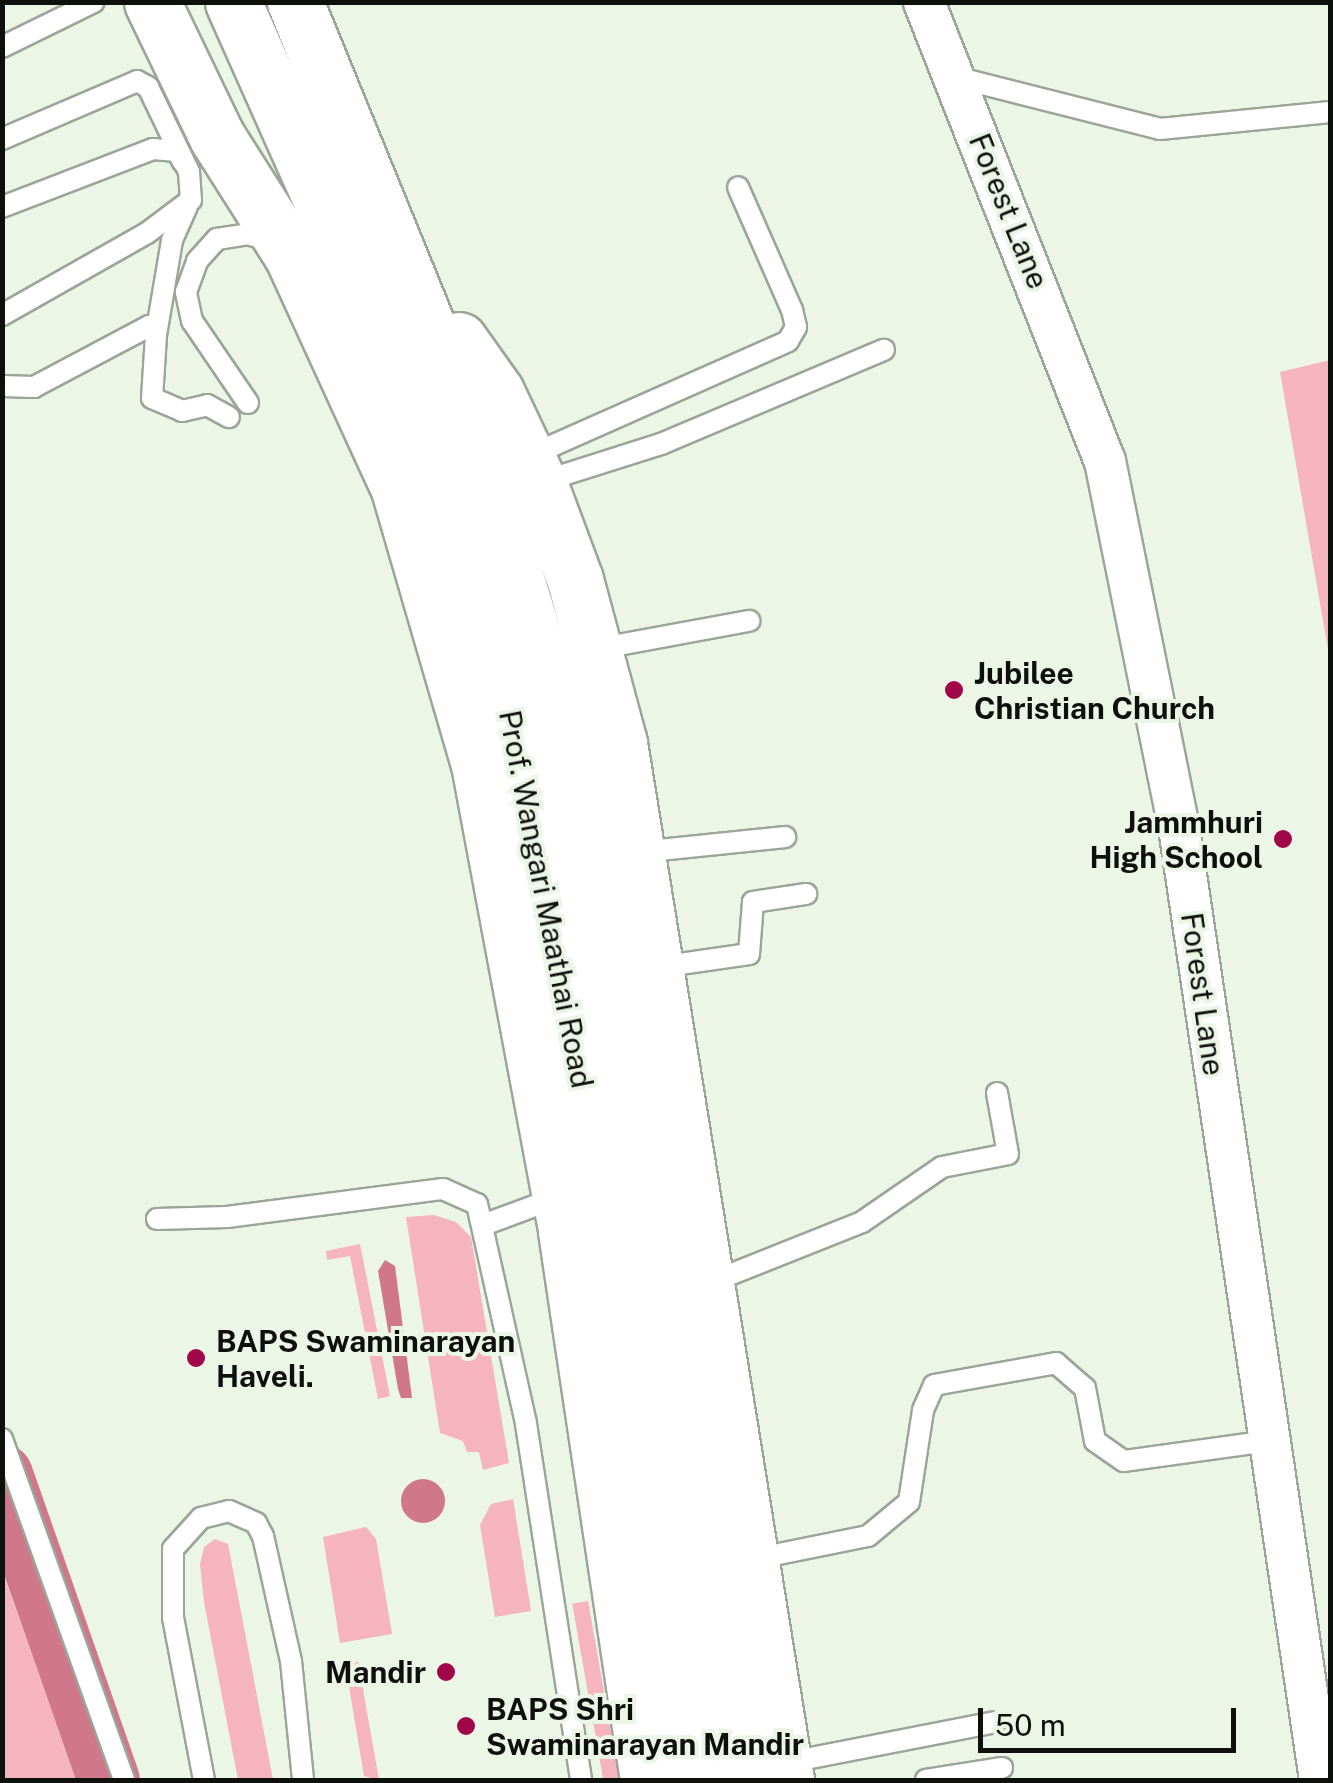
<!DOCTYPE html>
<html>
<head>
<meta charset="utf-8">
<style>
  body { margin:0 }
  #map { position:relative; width:1333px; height:1783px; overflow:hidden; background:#ebf6e7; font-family:"Public Sans",sans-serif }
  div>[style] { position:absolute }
  .green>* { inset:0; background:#f6b4c1; transform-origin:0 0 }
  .water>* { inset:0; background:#d1778c }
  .round { border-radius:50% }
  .river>* { height:62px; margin:-31px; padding:0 31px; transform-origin:31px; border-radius:31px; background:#d1778c }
  .roads { filter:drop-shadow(2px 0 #9ba598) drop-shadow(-2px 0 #9ba598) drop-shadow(0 2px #9ba598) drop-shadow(0 -2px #9ba598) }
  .service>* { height:20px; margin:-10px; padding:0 10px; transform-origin:10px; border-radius:10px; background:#fff }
  .minor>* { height:40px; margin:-20px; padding:0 20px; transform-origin:20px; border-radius:20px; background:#fff }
  .primary>* { height:55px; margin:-27.5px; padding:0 27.5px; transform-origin:27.5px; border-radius:27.5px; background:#fff }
  .dots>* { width:28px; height:28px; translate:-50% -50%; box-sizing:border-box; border:5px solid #ebf6e7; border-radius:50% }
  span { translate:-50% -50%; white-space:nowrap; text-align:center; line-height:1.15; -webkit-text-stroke:8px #ebf6e7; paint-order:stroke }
  .street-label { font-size:30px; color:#0d100b }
  .poi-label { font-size:30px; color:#0d100b; font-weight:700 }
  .left { translate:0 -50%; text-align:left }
  .right { translate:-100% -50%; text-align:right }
  .frame { position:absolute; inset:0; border:5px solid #0d100b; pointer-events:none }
  .scale { position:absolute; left:978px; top:1708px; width:258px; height:45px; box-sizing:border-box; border:5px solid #0d100b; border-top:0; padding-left:12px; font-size:30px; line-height:35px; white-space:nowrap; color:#0d100b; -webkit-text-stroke:8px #ebf6e7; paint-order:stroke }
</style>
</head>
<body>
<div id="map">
  <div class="green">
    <i style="clip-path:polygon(1330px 360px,1330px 661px,1280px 372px)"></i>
    <i style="clip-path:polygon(434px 1215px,456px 1222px,471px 1237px,509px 1463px,483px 1470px,479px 1452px,467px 1452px,463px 1441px,440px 1433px,406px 1217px)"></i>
    <i style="clip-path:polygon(360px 1244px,390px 1396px,378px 1399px,350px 1256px,327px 1260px,326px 1251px)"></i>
    <i style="clip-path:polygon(513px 1499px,531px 1611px,495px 1617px,480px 1525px,491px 1504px)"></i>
    <i style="clip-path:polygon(366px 1527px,376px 1539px,392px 1634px,340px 1643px,323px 1537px)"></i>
    <i style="clip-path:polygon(215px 1539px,228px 1544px,273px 1780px,238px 1780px,204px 1602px,200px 1564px,204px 1547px)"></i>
    <i style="clip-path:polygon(2px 1573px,3px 1573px,76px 1780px,3px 1780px)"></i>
    <i style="left:588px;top:1601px;width:182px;height:16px;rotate:80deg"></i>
    <i style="clip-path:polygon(358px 1661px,379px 1780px,364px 1776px,346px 1669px)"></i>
  </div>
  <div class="water">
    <i style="clip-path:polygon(385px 1260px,395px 1266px,412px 1398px,401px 1398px,398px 1389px,378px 1271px)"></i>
    <i class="round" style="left:401px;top:1479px;width:44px;height:44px"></i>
  </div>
  <div class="river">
    <i style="left:2px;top:1475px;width:323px;rotate:70.7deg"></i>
  </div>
  <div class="roads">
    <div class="service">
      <i style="left:2px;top:47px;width:102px;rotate:-26.1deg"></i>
      <i style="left:955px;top:77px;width:211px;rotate:14.2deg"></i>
      <i style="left:1160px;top:129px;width:171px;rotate:-5.7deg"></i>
      <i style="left:2px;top:139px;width:147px;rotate:-23.2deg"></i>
      <i style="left:137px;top:81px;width:13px;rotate:29deg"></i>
      <i style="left:148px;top:87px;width:94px;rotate:64.2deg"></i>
      <i style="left:189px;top:172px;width:28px;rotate:86deg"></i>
      <i style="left:191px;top:200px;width:55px;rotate:143.1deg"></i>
      <i style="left:147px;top:233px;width:167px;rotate:150.5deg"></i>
      <i style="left:2px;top:207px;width:162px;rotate:-21deg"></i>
      <i style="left:153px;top:149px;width:24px;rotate:5deg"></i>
      <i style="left:177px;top:151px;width:13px;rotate:61deg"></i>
      <i style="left:156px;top:335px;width:96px;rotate:-80.4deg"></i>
      <i style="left:172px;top:240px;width:37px;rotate:-66deg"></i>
      <i style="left:2px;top:386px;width:32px;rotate:2deg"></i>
      <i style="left:34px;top:387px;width:130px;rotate:-27.9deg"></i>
      <i style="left:149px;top:326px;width:11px;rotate:52deg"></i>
      <i style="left:156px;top:335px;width:63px;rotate:93.6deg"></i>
      <i style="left:152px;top:398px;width:33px;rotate:23deg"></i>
      <i style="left:182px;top:411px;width:26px;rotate:-13deg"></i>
      <i style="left:207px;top:405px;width:25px;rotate:29deg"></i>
      <i style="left:248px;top:403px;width:99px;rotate:-124.3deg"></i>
      <i style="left:192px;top:321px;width:30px;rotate:-102deg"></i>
      <i style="left:186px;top:292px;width:33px;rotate:-70deg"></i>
      <i style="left:197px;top:261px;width:30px;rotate:-48deg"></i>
      <i style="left:217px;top:239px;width:30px;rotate:-9deg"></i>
      <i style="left:247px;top:234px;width:25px;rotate:16deg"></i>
      <i style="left:529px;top:456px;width:283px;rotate:-23.9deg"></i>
      <i style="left:788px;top:341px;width:16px;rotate:-60deg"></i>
      <i style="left:796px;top:327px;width:17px;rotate:-103deg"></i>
      <i style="left:792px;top:310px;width:134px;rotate:-113.7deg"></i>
      <i style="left:541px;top:482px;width:126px;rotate:-17.6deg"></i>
      <i style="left:661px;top:444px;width:242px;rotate:-22.9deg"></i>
      <i style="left:596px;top:649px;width:156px;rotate:-10.4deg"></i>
      <i style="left:640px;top:852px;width:146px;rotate:-5.9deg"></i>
      <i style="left:659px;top:967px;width:91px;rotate:-8.2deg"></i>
      <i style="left:749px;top:954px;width:52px;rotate:-85.6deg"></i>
      <i style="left:753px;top:902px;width:54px;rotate:-8.6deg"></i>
      <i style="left:157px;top:1219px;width:70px;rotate:-1.6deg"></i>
      <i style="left:227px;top:1217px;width:218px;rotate:-7.4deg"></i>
      <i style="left:443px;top:1189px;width:37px;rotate:24deg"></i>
      <i style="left:477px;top:1204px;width:225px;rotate:77.4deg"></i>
      <i style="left:526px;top:1424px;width:360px;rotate:81.2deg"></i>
      <i style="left:483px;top:1225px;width:78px;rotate:-20.3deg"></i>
      <i style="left:709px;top:1283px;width:165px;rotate:-21.7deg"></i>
      <i style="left:862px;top:1222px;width:97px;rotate:-34.5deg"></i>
      <i style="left:942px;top:1167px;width:67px;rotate:-11.1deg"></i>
      <i style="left:1008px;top:1154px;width:62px;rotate:-100.2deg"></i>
      <i style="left:2px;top:1439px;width:362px;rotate:70.3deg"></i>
      <i style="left:754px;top:1559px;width:116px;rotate:-11.4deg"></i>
      <i style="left:868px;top:1536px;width:53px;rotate:-39.7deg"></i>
      <i style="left:909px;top:1502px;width:93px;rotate:-81.3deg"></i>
      <i style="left:923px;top:1410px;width:27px;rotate:-66deg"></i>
      <i style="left:934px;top:1385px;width:124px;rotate:-10.2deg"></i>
      <i style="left:1056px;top:1363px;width:38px;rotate:41deg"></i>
      <i style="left:1085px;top:1388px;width:54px;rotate:79.3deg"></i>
      <i style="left:1095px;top:1441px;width:35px;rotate:35deg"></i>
      <i style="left:1124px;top:1461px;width:146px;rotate:-7.9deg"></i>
      <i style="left:785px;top:1763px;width:214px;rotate:-11deg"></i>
      <i style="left:204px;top:1780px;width:165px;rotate:-100.8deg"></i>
      <i style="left:173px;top:1618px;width:69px;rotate:-90deg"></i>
      <i style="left:173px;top:1549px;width:42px;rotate:-47.9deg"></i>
      <i style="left:201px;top:1518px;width:29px;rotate:-14deg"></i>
      <i style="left:229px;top:1511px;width:30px;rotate:24deg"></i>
      <i style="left:256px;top:1523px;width:15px;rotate:62deg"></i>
      <i style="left:263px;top:1536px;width:128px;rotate:77.4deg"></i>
      <i style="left:291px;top:1661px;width:120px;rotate:84.2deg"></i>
      <i style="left:926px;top:1780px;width:77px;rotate:-9deg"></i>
    </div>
    <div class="minor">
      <i style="left:924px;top:2px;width:493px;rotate:68.5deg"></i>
      <i style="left:1105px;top:461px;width:380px;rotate:78.6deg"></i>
      <i style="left:1180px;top:834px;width:956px;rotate:81.58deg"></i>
    </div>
    <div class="primary">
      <i style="left:152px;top:2px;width:150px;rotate:64.3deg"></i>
      <i style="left:217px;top:137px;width:140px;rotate:57.6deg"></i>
      <i style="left:292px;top:255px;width:257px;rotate:65.4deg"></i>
      <i style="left:399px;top:489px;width:286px;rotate:73.8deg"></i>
      <i style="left:479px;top:764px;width:475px;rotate:79.4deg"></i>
      <i style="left:566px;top:1231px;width:555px;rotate:81.5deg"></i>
      <i style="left:233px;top:2px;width:401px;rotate:66deg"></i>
      <i style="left:396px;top:368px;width:244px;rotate:70.1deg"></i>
      <i style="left:479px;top:597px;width:183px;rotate:74.8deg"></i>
      <i style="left:527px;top:774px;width:679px;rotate:80.33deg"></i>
      <i style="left:641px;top:1443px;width:341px;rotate:81.6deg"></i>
      <i style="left:295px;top:2px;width:471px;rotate:67.8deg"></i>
      <i style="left:473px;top:438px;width:336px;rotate:73deg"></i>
      <i style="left:571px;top:759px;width:1035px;rotate:80.71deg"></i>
      <i style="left:459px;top:340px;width:64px;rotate:54.6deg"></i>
      <i style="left:496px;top:392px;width:101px;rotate:64.7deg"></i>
      <i style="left:539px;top:483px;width:103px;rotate:69.6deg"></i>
      <i style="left:575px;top:580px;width:169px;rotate:74.9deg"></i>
      <i style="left:619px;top:743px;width:1050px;rotate:80.85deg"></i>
    </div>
  </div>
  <div class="dots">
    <i style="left:954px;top:690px;background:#a10748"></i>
    <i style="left:1283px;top:839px;background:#a10748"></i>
    <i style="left:196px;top:1358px;background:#a10748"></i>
    <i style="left:446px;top:1672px;background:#a10748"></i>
    <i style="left:466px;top:1726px;background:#a10748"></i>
  </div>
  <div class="street-label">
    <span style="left:1009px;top:211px;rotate:68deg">Forest Lane</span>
    <span style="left:546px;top:899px;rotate:79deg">Prof. Wangari Maathai Road</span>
    <span style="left:1203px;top:994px;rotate:82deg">Forest Lane</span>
  </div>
  <div class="poi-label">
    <span class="left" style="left:974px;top:690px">Jubilee<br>Christian Church</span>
    <span class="right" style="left:1263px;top:839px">Jammhuri<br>High School</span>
    <span class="left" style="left:216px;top:1358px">BAPS Swaminarayan<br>Haveli.</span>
    <span class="right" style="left:426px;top:1672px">Mandir</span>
    <span class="left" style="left:486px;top:1726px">BAPS Shri<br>Swaminarayan Mandir</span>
  </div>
  <div class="frame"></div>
  <div class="scale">50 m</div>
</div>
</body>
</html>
